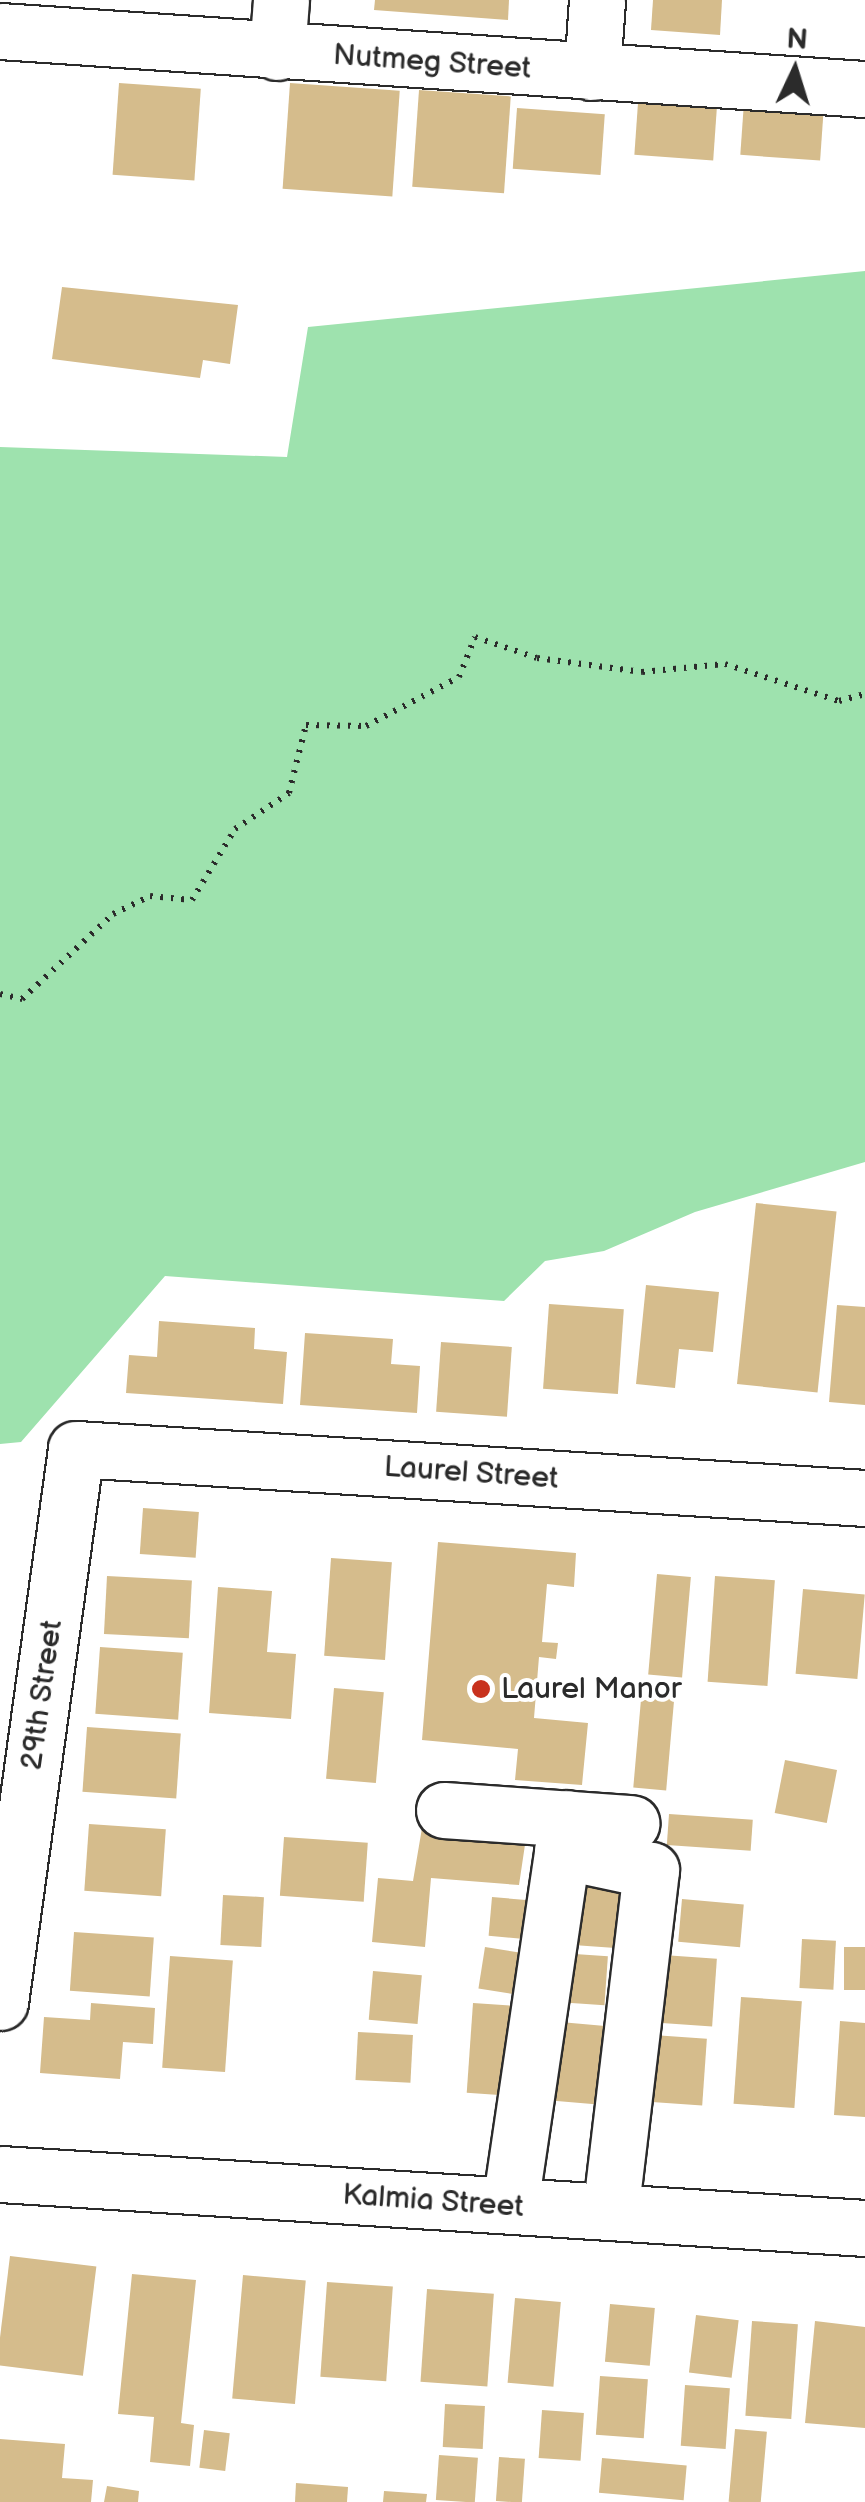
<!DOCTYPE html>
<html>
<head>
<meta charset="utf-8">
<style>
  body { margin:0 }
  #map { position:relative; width:865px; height:2502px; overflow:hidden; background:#fff; font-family:"Balsamiq Sans",sans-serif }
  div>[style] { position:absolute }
  .green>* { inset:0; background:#9ee2ae }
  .building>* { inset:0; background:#d5bc8c; transform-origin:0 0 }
  .path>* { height:6px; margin-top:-3px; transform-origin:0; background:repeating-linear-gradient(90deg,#2b2b2b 0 2.5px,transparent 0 10.5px) }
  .roads { filter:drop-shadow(2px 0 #2b2b2b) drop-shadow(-2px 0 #2b2b2b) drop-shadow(0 2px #2b2b2b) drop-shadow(0 -2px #2b2b2b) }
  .minor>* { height:55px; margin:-27.5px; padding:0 27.5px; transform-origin:27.5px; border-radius:27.5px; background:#fff }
  .dots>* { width:28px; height:28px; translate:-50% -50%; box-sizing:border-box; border:5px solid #fff; border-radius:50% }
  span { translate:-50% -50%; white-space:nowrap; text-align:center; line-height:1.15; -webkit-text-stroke:8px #fff; paint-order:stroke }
  .street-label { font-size:30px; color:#2b2b2b }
  .poi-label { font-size:30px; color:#2b2b2b }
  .left { translate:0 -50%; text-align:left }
  .north { position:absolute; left:745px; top:20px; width:100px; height:100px; -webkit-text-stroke:8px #fff; paint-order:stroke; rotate:4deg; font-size:28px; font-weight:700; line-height:40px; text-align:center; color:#2b2b2b }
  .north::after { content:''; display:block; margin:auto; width:35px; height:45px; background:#2b2b2b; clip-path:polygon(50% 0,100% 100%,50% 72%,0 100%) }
</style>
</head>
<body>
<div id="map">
  <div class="green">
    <i style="clip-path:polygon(865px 271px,865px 1162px,695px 1212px,604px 1251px,545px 1261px,504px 1301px,165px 1276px,21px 1442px,0 1444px,0 447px,287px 457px,308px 327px)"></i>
  </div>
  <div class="building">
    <i style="clip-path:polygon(375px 0,509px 0,508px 20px,374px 10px)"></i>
    <i style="clip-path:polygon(653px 0,722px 0,720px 35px,651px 30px)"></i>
    <i style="left:119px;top:83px;width:82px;height:92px;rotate:4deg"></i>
    <i style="left:290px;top:83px;width:110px;height:106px;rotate:4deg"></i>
    <i style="left:419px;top:90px;width:92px;height:97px;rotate:4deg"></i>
    <i style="left:744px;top:102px;width:80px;height:53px;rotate:4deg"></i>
    <i style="left:638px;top:103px;width:79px;height:52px;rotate:4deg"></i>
    <i style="left:517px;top:108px;width:88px;height:61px;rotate:4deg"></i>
    <i style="clip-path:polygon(62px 287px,238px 305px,230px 364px,203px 360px,200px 378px,52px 359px)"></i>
    <i style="left:756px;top:1203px;width:81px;height:182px;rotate:6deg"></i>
    <i style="clip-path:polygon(646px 1285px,719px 1292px,713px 1352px,679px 1349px,675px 1388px,636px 1384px)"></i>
    <i style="left:549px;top:1304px;width:75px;height:85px;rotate:4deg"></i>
    <i style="clip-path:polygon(837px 1305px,865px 1307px,865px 1405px,829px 1402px)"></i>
    <i style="clip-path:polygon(159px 1321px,255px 1328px,254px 1349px,287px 1352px,283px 1404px,126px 1393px,129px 1355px,157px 1357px)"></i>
    <i style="clip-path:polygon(305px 1333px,393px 1339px,391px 1364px,420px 1366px,417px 1413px,300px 1405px)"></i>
    <i style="left:441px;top:1342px;width:71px;height:70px;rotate:4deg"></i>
    <i style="left:143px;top:1508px;width:56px;height:46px;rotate:4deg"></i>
    <i style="clip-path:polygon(438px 1542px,576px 1553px,574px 1587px,547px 1584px,542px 1642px,558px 1643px,556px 1659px,539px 1657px,534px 1718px,588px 1723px,582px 1785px,515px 1780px,518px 1749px,422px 1740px)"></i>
    <i style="left:331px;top:1558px;width:61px;height:98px;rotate:4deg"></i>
    <i style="left:657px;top:1574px;width:34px;height:101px;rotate:5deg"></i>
    <i style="left:107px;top:1576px;width:85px;height:58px;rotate:3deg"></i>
    <i style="left:715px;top:1576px;width:60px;height:106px;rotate:4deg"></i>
    <i style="clip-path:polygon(218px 1587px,272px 1591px,267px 1652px,296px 1654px,291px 1719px,209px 1713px)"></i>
    <i style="left:803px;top:1589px;width:62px;height:85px;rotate:5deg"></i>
    <i style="left:100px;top:1647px;width:83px;height:67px;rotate:4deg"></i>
    <i style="left:334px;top:1688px;width:50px;height:91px;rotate:5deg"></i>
    <i style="left:642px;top:1688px;width:33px;height:100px;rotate:5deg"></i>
    <i style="left:87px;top:1727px;width:94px;height:65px;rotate:4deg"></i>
    <i style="left:785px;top:1760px;width:53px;height:54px;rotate:11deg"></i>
    <i style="left:669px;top:1814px;width:84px;height:31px;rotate:4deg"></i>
    <i style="left:89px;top:1824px;width:77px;height:67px;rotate:4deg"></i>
    <i style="clip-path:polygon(422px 1828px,526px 1838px,519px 1885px,431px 1878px,425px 1947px,372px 1942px,378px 1878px,413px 1881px)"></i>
    <i style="left:284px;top:1837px;width:84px;height:59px;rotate:4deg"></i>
    <i style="left:575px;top:1868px;width:60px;height:77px;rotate:4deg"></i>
    <i style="left:223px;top:1895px;width:41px;height:50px;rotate:3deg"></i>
    <i style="left:492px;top:1897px;width:52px;height:39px;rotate:5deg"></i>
    <i style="left:682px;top:1899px;width:62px;height:43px;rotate:5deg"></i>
    <i style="left:74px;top:1932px;width:80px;height:59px;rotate:4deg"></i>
    <i style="left:802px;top:1939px;width:34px;height:49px;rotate:3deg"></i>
    <i style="left:485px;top:1947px;width:56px;height:42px;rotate:9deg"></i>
    <i style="left:865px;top:1947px;width:43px;height:21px;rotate:90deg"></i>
    <i style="left:560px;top:1953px;width:48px;height:49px;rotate:4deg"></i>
    <i style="left:663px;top:1955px;width:54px;height:68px;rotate:4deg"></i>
    <i style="left:170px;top:1956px;width:63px;height:112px;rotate:4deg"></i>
    <i style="left:373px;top:1971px;width:49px;height:49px;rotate:5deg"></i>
    <i style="left:741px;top:1997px;width:61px;height:107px;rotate:4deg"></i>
    <i style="clip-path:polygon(91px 2003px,155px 2008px,153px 2044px,123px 2042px,120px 2079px,40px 2073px,44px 2017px,90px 2020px)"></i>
    <i style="left:473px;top:2003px;width:55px;height:90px;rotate:4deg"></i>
    <i style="left:549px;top:2021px;width:62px;height:79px;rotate:5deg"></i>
    <i style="clip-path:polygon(840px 2021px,865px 2023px,865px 2117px,834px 2115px)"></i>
    <i style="left:358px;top:2032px;width:55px;height:48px;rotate:3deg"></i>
    <i style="left:653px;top:2035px;width:54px;height:67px;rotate:4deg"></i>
    <i style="left:10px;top:2256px;width:87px;height:110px;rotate:7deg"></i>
    <i style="clip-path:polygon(132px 2274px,196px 2280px,181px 2423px,194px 2425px,190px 2466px,150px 2462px,154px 2417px,118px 2414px)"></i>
    <i style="left:243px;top:2275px;width:63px;height:124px;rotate:5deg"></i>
    <i style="left:327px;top:2282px;width:66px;height:95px;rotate:4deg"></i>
    <i style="left:427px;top:2289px;width:67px;height:93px;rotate:4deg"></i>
    <i style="left:515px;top:2298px;width:46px;height:85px;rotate:5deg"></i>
    <i style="left:610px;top:2304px;width:45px;height:58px;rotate:5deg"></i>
    <i style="left:696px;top:2315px;width:43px;height:58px;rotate:7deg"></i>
    <i style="left:752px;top:2321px;width:46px;height:95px;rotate:4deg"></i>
    <i style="clip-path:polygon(815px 2321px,865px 2327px,865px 2428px,805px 2423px)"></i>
    <i style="left:600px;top:2376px;width:48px;height:59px;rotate:4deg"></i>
    <i style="left:685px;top:2385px;width:45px;height:61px;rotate:4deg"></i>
    <i style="left:445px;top:2404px;width:40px;height:43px;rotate:3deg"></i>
    <i style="left:542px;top:2410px;width:42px;height:48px;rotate:4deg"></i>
    <i style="left:735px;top:2429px;width:32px;height:73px;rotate:5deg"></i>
    <i style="left:204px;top:2430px;width:26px;height:38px;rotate:7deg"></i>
    <i style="clip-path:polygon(0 2439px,65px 2444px,62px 2478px,93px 2480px,91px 2502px,0 2502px)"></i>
    <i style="left:439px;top:2455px;width:39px;height:45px;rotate:4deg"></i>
    <i style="left:499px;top:2457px;width:26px;height:44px;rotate:4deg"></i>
    <i style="left:602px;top:2458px;width:85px;height:35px;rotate:5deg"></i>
    <i style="clip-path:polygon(296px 2483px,348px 2487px,347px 2502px,295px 2502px)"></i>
    <i style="clip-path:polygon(107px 2486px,139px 2491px,138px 2502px,104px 2502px)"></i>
    <i style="clip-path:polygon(384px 2491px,427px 2494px,426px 2502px,383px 2502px)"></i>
  </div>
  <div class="path">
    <i style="left:0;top:994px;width:23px;rotate:13deg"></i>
    <i style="left:22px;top:999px;width:125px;rotate:-43deg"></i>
    <i style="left:113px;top:914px;width:41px;rotate:-25.9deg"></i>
    <i style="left:150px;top:896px;width:42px;rotate:5.4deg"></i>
    <i style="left:192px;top:900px;width:83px;rotate:-58.8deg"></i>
    <i style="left:235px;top:829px;width:65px;rotate:-33.7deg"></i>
    <i style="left:289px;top:793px;width:70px;rotate:-76deg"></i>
    <i style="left:306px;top:725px;width:60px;rotate:1deg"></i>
    <i style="left:366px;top:726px;width:105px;rotate:-27.8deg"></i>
    <i style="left:459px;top:677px;width:43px;rotate:-68.2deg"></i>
    <i style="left:475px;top:637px;width:65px;rotate:18.7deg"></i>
    <i style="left:537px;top:658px;width:106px;rotate:7.6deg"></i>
    <i style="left:642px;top:672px;width:83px;rotate:-5.5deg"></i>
    <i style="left:725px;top:664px;width:120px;rotate:18deg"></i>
    <i style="left:839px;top:701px;width:27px;rotate:-15deg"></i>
  </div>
  <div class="roads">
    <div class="minor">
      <i style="left:0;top:31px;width:867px;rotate:3.84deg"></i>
      <i style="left:277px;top:52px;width:52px;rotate:-85.6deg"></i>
      <i style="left:592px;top:72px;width:72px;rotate:-86deg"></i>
      <i style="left:444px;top:1810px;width:188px;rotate:4deg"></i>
      <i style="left:562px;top:1851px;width:91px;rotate:12.1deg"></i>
      <i style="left:651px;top:1870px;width:344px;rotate:96.8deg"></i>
      <i style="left:0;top:2002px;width:558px;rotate:-82.17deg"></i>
      <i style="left:76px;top:1449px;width:791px;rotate:3.55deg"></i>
      <i style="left:0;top:2174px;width:867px;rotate:3.57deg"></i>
      <i style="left:510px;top:2205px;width:391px;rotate:-81.6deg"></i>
    </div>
  </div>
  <div class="dots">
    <i style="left:481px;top:1689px;background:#c8321e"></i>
  </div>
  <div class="street-label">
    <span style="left:432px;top:62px;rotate:4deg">Nutmeg Street</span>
    <span style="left:471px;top:1473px;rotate:4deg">Laurel Street</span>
    <span style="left:42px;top:1695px;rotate:-82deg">29th Street</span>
    <span style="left:433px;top:2201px;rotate:4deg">Kalmia Street</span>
  </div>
  <div class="poi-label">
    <span class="left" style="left:501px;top:1689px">Laurel Manor</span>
  </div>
  <div class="north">N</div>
</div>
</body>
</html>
